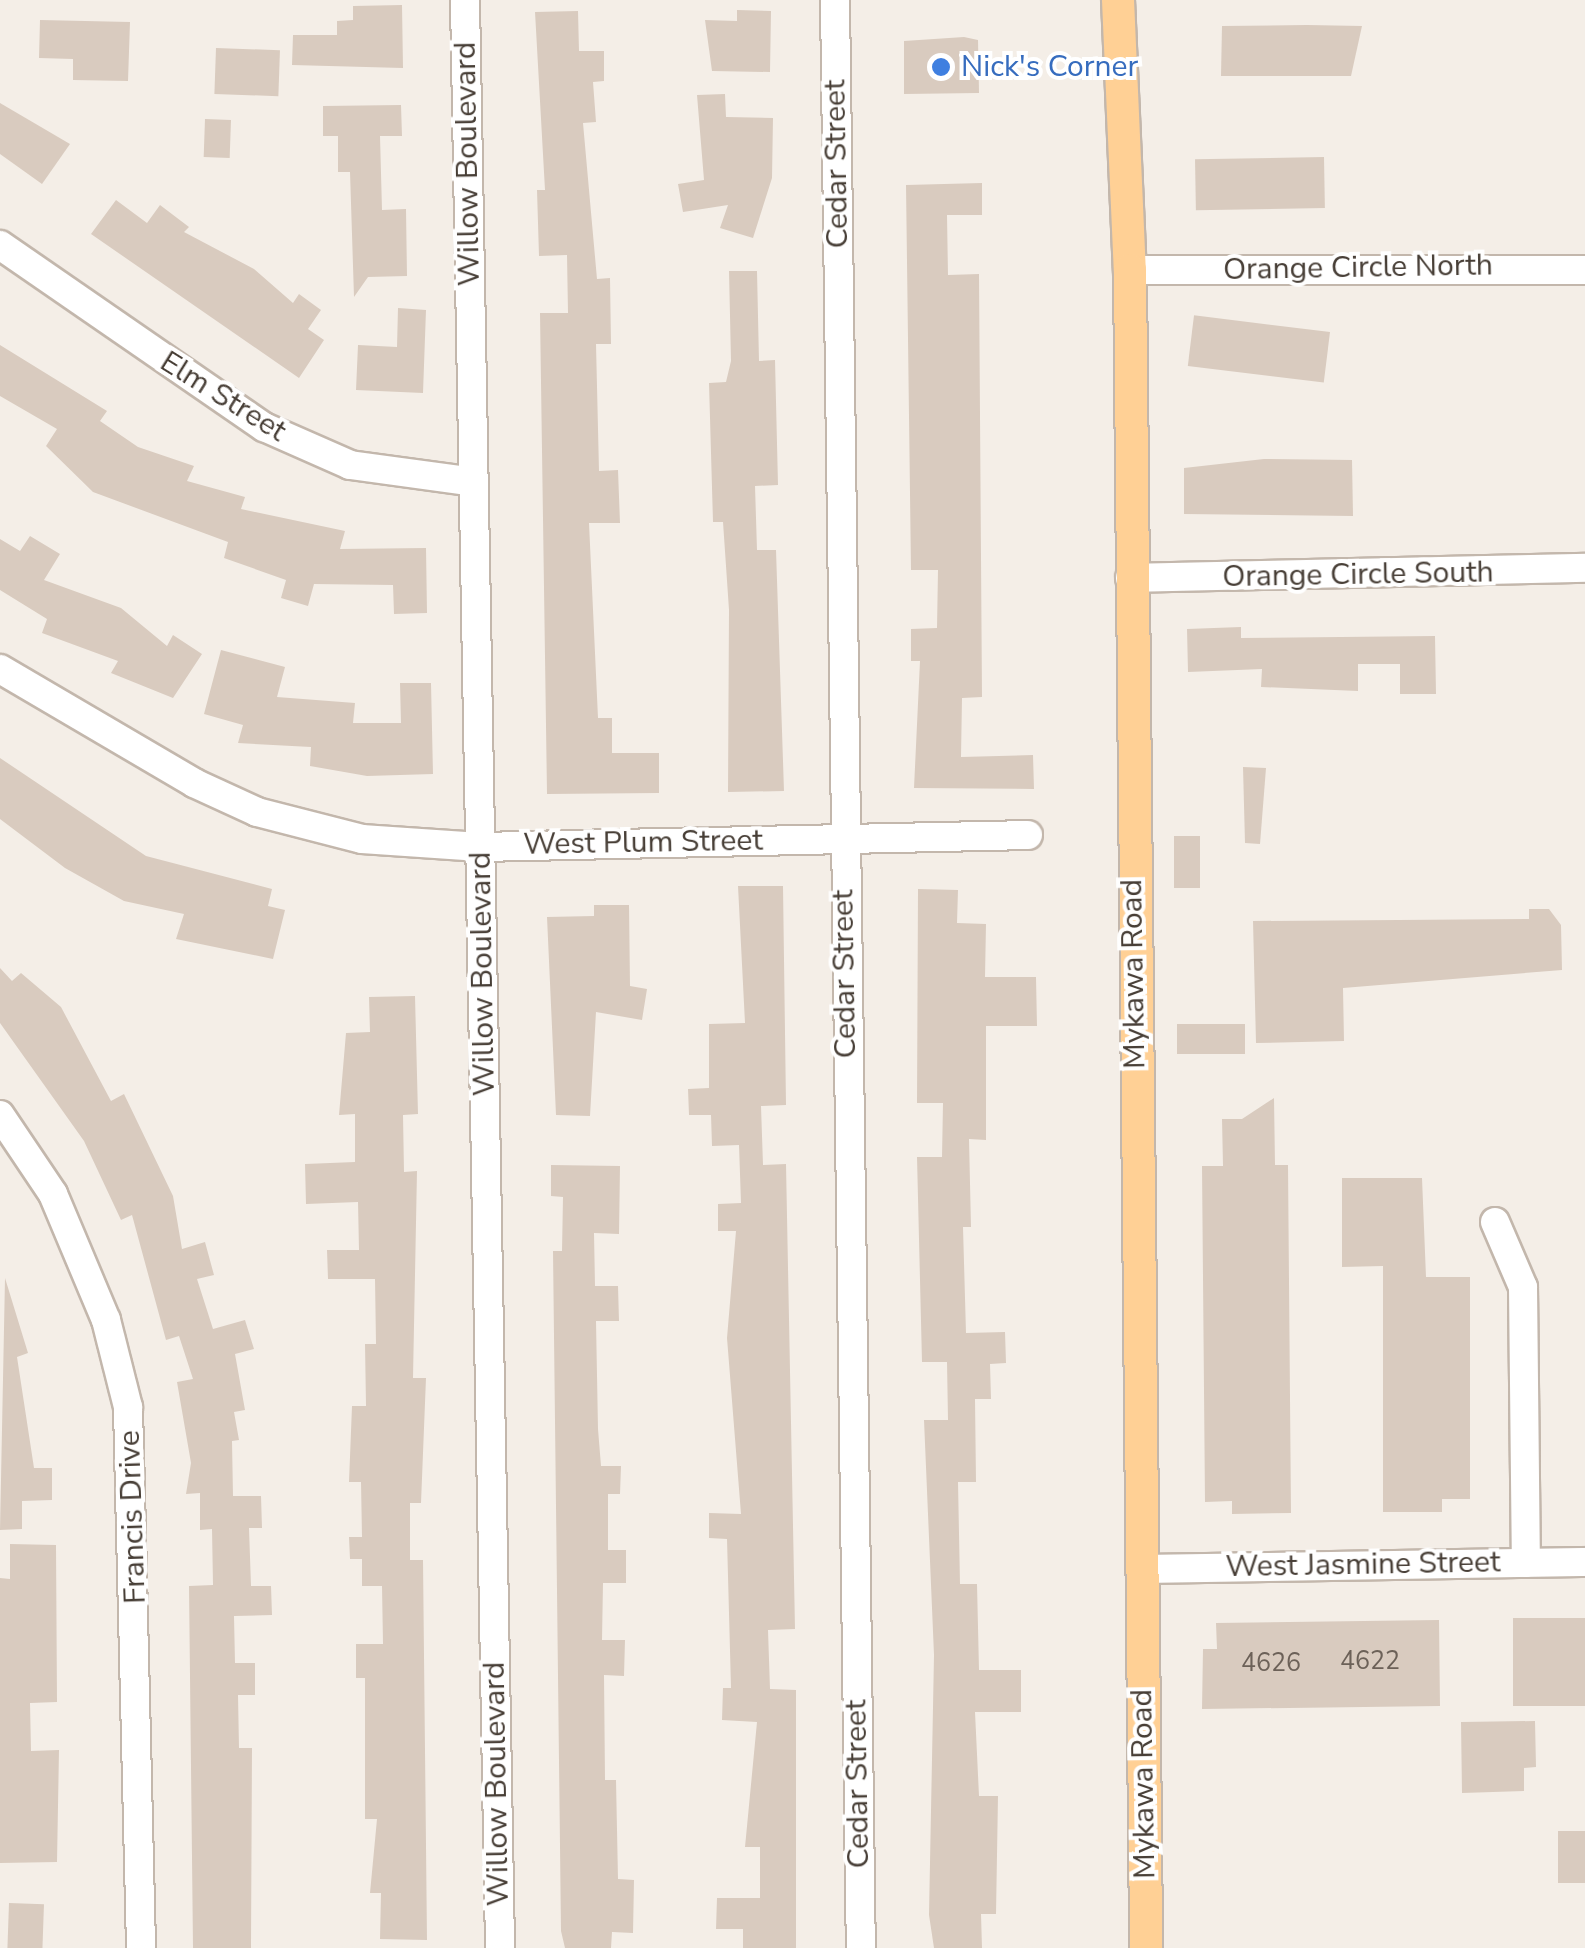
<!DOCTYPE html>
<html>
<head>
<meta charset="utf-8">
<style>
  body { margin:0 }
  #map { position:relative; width:1585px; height:1948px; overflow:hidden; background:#f4eee7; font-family:"Nunito Sans",sans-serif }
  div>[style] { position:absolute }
  .building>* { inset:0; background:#d9cbbf; transform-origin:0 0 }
  .roads { filter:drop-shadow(2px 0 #c3b7ac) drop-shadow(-2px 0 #c3b7ac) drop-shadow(0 2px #c3b7ac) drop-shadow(0 -2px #c3b7ac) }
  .minor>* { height:28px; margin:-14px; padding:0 14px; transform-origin:14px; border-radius:14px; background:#fff }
  .major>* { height:32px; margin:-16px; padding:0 16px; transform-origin:16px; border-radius:16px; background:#ffd095 }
  .dots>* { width:28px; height:28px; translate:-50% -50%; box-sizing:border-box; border:5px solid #fff; border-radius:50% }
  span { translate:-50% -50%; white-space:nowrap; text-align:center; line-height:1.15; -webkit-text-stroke:8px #fff; paint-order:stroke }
  .number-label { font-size:25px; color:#6c6158 }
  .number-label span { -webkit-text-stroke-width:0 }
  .shop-label { font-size:30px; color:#366cbe }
  .left { translate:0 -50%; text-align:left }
  .street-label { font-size:30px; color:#473e36 }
</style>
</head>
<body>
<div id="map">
  <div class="building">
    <i style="clip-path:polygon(402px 5px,403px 68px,292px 65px,293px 35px,337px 35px,337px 21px,353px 20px,353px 6px)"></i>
    <i style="clip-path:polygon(737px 10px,771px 11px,770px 72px,712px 71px,705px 20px,737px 21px)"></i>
    <i style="clip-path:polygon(578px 11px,579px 51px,604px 51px,604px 81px,593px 82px,596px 122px,583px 123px,597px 279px,610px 278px,611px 344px,596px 344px,599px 471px,618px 470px,620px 523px,589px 523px,598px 718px,612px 718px,612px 753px,659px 753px,659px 793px,547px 794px,540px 313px,568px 313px,567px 255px,539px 256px,537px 190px,545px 190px,535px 12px)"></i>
    <i style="clip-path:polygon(40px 20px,130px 22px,128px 81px,73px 80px,73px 59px,39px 58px)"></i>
    <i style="clip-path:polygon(1307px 25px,1362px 26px,1351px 76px,1221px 76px,1222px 26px)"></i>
    <i style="clip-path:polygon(964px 37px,978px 40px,979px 93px,904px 94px,904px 41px)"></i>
    <i style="left:216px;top:48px;width:64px;height:46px;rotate:2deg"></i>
    <i style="clip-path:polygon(725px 94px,726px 117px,773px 118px,772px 178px,753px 238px,720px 228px,728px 205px,683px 212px,678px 184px,704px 180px,697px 95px)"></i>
    <i style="clip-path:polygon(0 103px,70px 144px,42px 184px,0 154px)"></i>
    <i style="clip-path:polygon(401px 105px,402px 136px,380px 136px,382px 210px,406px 209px,407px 276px,368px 277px,354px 297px,350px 172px,338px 172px,338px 136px,323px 136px,323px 106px)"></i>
    <i style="left:205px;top:119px;width:26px;height:38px;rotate:2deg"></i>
    <i style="left:1324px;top:157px;width:51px;height:129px;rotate:89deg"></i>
    <i style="clip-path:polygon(982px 183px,982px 215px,947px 215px,948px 275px,979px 274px,982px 697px,962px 698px,961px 757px,1033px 755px,1034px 789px,914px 788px,920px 661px,911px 661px,911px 629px,937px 628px,938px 570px,911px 570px,906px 185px)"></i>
    <i style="clip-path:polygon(116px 200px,147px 223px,160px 205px,189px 227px,184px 232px,254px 269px,293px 303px,299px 294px,321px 310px,308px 329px,324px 340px,299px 378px,91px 234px)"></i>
    <i style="clip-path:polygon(729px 271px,757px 271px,759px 361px,775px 360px,778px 485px,755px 486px,757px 550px,776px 550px,784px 791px,728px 792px,729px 610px,723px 522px,713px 522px,709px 383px,726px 382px,731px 361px)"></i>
    <i style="clip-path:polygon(398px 308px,426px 310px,423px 393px,356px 390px,358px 345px,397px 347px)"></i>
    <i style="left:1330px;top:332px;width:51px;height:137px;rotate:97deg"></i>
    <i style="clip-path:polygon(0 345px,107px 411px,100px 421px,138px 447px,194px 466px,187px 481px,245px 497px,241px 509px,345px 531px,340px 549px,426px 548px,427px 613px,394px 614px,393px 585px,314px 584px,308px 606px,281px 598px,286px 580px,224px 558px,228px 542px,93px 492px,46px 446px,57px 429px,0 396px)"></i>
    <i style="clip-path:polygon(1264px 459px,1352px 460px,1353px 516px,1184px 514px,1184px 468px)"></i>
    <i style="clip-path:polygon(30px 536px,60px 554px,44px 580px,121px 608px,167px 646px,173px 635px,202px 654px,173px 698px,111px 673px,118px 661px,42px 633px,47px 619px,0 590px,0 539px,20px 551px)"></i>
    <i style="clip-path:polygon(1241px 627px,1241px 638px,1435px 636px,1436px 694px,1400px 694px,1400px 664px,1358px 664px,1358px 691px,1261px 687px,1262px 669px,1188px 672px,1187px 629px)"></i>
    <i style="clip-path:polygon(221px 650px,285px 667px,277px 697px,355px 703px,353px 723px,401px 723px,400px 683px,431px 683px,433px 774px,367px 776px,310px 766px,311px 747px,238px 743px,243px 725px,204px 714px)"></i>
    <i style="clip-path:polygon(0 758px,146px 856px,272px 889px,268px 906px,285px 910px,273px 959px,176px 939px,184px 914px,124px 901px,65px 868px,0 819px)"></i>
    <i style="clip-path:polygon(1243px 767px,1266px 768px,1260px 844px,1245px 843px)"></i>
    <i style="left:1174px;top:836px;width:26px;height:52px"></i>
    <i style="clip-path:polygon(738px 886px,783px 886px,786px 1105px,761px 1106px,763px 1165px,786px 1164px,795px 1629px,768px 1630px,770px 1689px,796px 1690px,796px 1948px,743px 1948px,743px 1929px,716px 1929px,717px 1898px,760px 1898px,760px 1847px,745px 1847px,757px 1722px,722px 1720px,723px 1688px,731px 1688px,727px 1539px,709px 1538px,709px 1513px,741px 1514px,727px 1338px,736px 1231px,718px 1231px,718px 1204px,741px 1203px,739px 1145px,712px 1146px,711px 1115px,689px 1115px,688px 1089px,709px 1088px,709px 1024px,745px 1023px)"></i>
    <i style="clip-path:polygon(918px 889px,958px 890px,957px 923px,986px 924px,985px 977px,1036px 977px,1037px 1026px,986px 1026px,986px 1140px,969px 1139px,971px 1227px,963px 1227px,966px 1333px,1005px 1332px,1006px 1363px,990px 1364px,991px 1399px,975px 1399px,976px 1482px,958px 1482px,960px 1584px,977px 1584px,979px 1670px,1021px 1670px,1021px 1712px,975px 1712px,979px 1796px,998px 1796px,996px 1914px,981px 1914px,982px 1948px,934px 1948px,929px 1915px,934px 1655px,924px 1420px,948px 1420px,947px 1362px,922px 1362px,917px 1157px,942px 1157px,943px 1103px,917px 1103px)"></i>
    <i style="clip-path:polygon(594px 905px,629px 905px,630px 986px,647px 989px,642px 1020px,596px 1012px,590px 1116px,556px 1115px,547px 917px,594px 916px)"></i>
    <i style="clip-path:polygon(1529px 909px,1549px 909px,1561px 925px,1562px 970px,1343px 988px,1344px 1041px,1256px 1043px,1253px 921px,1529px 919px)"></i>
    <i style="clip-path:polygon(0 968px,12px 981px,21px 973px,61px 1007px,111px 1101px,124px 1094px,173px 1196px,182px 1249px,205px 1242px,214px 1275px,197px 1279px,213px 1329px,245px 1320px,254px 1349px,235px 1354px,245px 1410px,234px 1412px,239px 1440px,232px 1441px,233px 1496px,261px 1496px,262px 1528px,249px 1528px,251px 1586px,271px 1586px,272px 1615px,234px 1616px,235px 1663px,255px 1663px,255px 1695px,238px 1695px,239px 1748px,252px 1748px,251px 1948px,193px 1948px,189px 1586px,213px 1585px,212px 1529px,200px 1530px,200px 1493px,186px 1494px,191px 1463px,177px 1382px,193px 1379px,179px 1336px,166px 1340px,132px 1215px,121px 1220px,84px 1141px,0 1023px)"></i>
    <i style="clip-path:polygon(415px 996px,418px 1114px,403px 1115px,404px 1172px,417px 1171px,413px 1378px,426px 1378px,421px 1503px,410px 1503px,410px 1560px,423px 1560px,427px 1940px,380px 1939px,381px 1893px,370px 1893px,377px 1819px,365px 1819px,365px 1678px,356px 1678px,356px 1644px,383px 1644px,382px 1586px,362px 1586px,362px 1559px,350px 1559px,349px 1537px,362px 1537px,361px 1482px,349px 1482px,352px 1406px,366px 1406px,365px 1344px,376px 1344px,375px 1279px,328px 1279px,327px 1250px,359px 1250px,358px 1202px,306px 1204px,305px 1164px,355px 1162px,355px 1114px,339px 1115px,346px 1033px,370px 1032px,369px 997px)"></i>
    <i style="left:1177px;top:1024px;width:68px;height:30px"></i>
    <i style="clip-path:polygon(1274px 1098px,1275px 1165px,1288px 1165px,1291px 1513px,1232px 1514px,1232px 1501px,1205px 1502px,1202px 1166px,1223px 1166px,1222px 1119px,1242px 1119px)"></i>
    <i style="clip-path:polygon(551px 1165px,620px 1166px,619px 1234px,594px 1233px,595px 1286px,618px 1286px,619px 1321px,596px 1321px,598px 1429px,601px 1466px,621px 1466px,620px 1494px,608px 1494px,608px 1550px,626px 1550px,626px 1583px,603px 1583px,602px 1640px,625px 1640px,624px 1676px,604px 1675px,605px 1780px,616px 1780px,618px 1879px,634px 1880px,633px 1933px,612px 1932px,611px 1948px,565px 1948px,561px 1931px,553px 1251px,562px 1251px,563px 1197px,551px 1196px)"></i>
    <i style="clip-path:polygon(1342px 1178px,1422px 1178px,1426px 1277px,1470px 1277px,1470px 1499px,1442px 1499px,1442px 1512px,1383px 1512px,1383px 1266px,1342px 1267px)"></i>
    <i style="clip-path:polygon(5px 1278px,28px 1353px,17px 1357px,34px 1468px,52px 1468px,52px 1500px,22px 1501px,22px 1529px,0 1530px)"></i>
    <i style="clip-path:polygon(10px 1544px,56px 1545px,57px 1702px,30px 1703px,31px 1751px,59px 1750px,57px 1862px,0 1863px,0 1578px,10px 1579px)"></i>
    <i style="left:1513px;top:1618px;width:72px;height:88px"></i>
    <i style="clip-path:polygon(1439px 1620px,1440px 1706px,1202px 1709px,1203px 1649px,1217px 1649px,1216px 1623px)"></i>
    <i style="clip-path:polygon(1535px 1721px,1536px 1767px,1524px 1768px,1524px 1791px,1462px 1793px,1461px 1722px)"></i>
    <i style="left:1558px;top:1831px;width:27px;height:52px"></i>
    <i style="left:9px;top:1903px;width:35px;height:45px;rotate:2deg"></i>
  </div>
  <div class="roads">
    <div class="minor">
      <i style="left:465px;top:0;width:1948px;rotate:88.97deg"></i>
      <i style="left:835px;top:0;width:1948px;rotate:89.24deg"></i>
      <i style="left:0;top:245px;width:321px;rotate:34.6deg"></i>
      <i style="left:264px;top:427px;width:94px;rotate:23.8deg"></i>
      <i style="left:350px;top:465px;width:125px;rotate:7.8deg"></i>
      <i style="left:1130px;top:270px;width:455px"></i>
      <i style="left:1130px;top:578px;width:455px;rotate:-1.3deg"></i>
      <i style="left:0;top:669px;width:225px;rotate:30.4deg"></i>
      <i style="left:194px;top:783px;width:69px;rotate:24.7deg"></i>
      <i style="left:257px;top:812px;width:108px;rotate:14.4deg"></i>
      <i style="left:362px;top:839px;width:118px;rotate:3.9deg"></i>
      <i style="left:480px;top:847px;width:548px;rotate:-1.25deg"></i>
      <i style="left:0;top:1115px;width:95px;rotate:56.1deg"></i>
      <i style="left:53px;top:1194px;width:137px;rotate:67.2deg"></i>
      <i style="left:106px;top:1320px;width:90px;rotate:75.8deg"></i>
      <i style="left:128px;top:1407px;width:541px;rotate:88.62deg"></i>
      <i style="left:1495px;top:1222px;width:71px;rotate:66.7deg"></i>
      <i style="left:1523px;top:1287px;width:276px;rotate:89.4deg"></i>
      <i style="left:1141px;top:1569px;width:444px;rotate:-0.9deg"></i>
    </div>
    <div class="major">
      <i style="left:1118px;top:0;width:270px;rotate:87.5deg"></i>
      <i style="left:1130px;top:270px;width:1678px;rotate:89.45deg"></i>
    </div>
  </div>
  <div class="dots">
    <i style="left:941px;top:67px;background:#3f7fe0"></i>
  </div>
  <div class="number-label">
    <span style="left:1370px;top:1661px">4622</span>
    <span style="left:1271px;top:1663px">4626</span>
  </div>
  <div class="shop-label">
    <span class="left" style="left:961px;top:67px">Nick's Corner</span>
  </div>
  <div class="street-label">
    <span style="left:468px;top:164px;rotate:-91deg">Willow Boulevard</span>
    <span style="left:837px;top:164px;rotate:-91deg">Cedar Street</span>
    <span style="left:1358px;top:268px;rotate:-1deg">Orange Circle North</span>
    <span style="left:223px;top:397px;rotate:32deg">Elm Street</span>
    <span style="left:1358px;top:575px;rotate:-1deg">Orange Circle South</span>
    <span style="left:643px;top:843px;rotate:-1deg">West Plum Street</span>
    <span style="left:483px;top:974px;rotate:-91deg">Willow Boulevard</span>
    <span style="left:845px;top:974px;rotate:-91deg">Cedar Street</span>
    <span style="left:1134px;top:974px;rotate:-91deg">Mykawa Road</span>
    <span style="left:133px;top:1517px;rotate:-92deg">Francis Drive</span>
    <span style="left:1363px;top:1565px;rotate:-1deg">West Jasmine Street</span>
    <span style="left:497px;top:1784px;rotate:-91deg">Willow Boulevard</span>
    <span style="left:858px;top:1784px;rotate:-91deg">Cedar Street</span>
    <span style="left:1144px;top:1784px;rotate:-91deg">Mykawa Road</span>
  </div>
</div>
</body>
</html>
